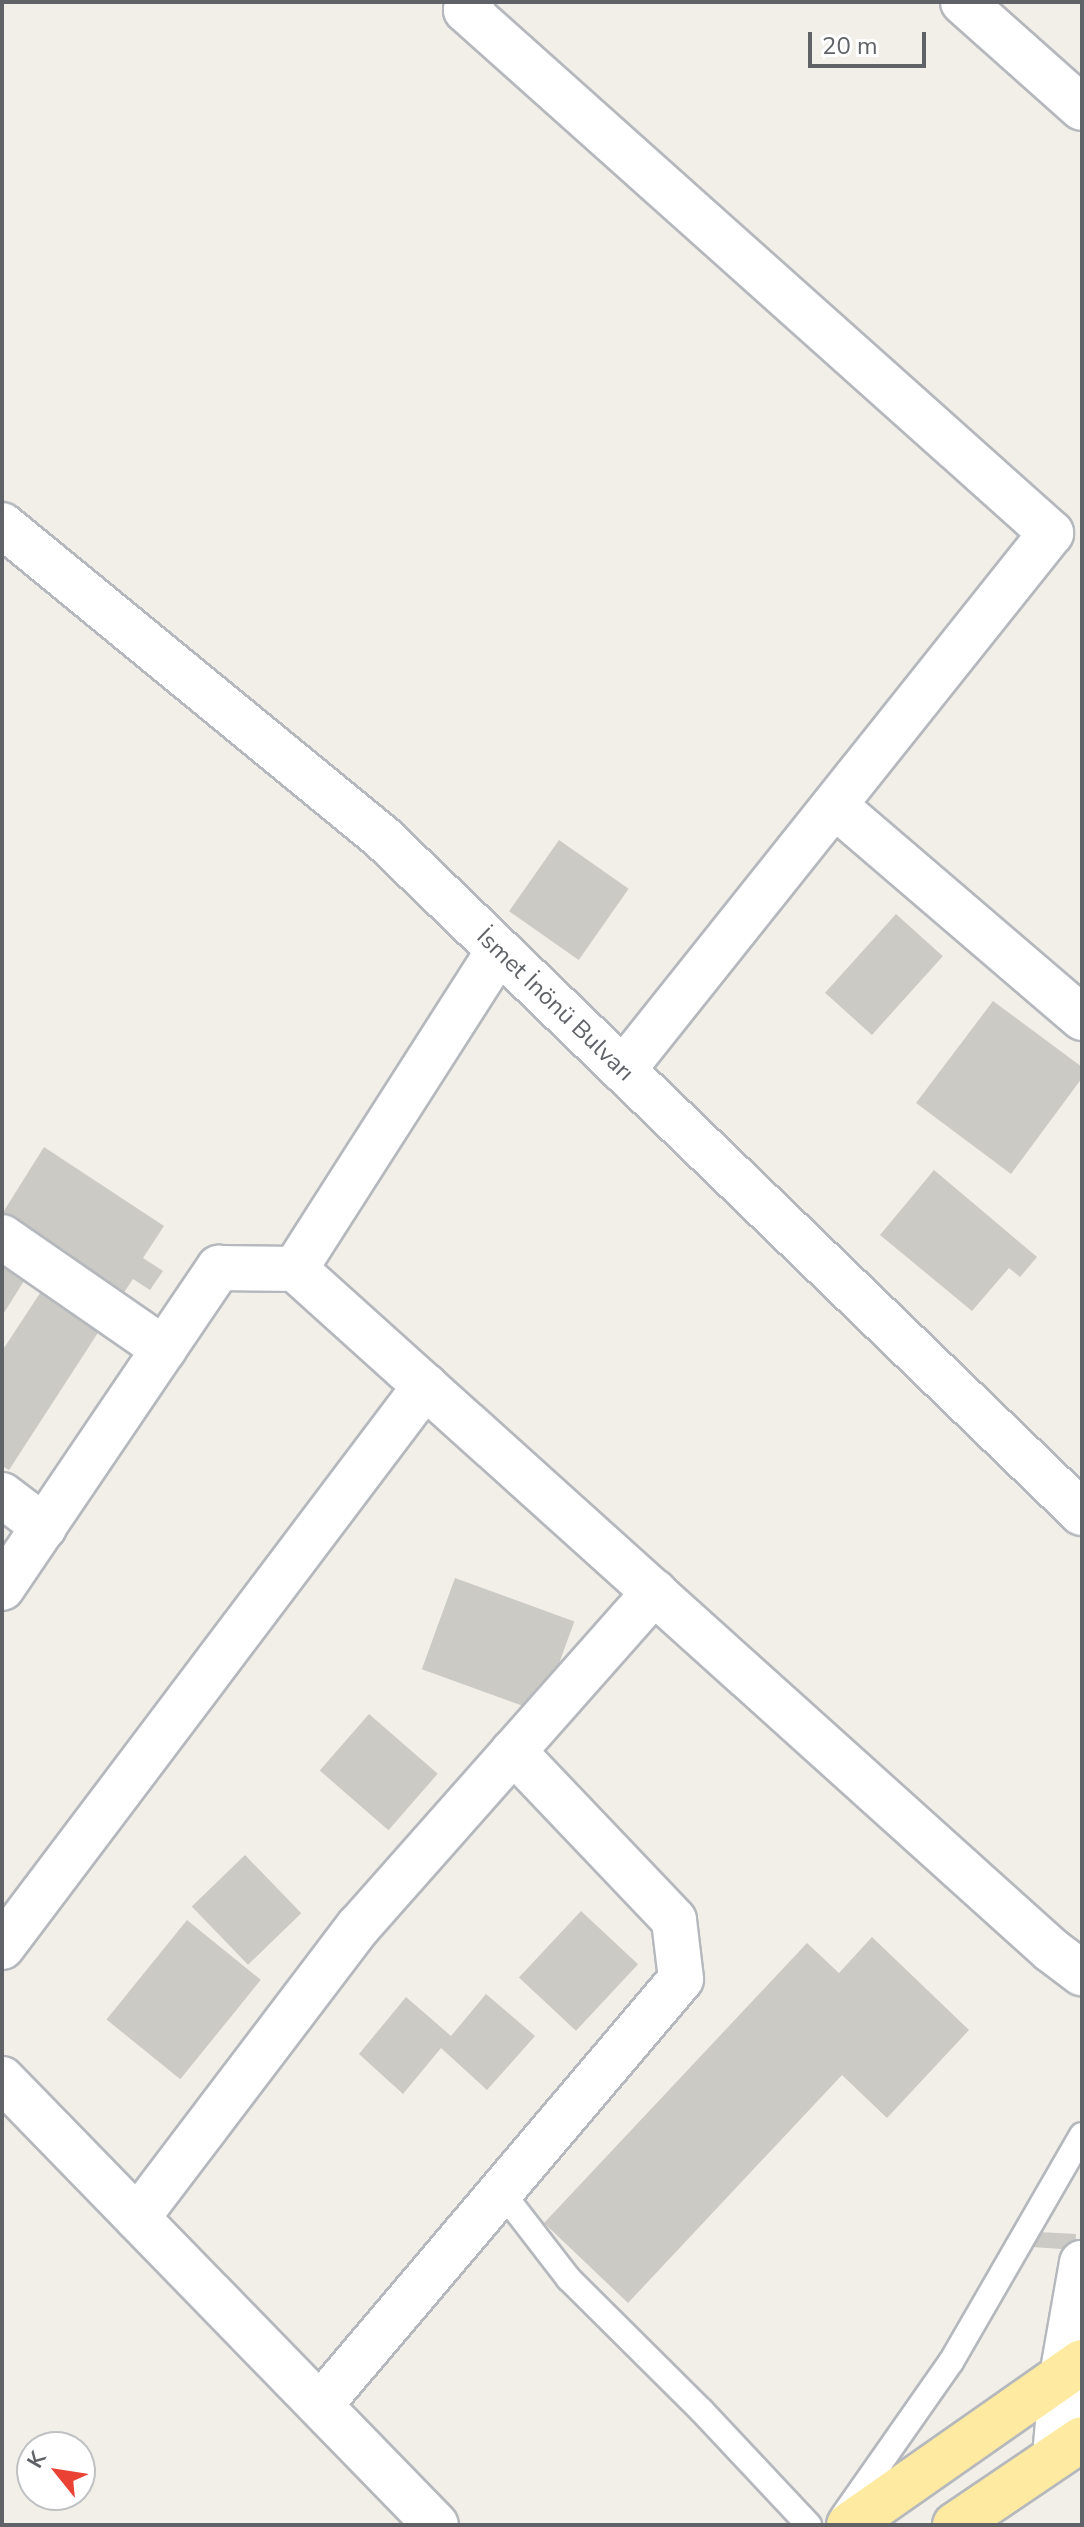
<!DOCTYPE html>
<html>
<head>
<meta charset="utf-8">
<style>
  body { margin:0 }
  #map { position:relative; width:1084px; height:2527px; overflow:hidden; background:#f1efe8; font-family:"Nunito Sans",sans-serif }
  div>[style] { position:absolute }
  .building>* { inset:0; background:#cccac5; transform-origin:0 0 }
  .roads { filter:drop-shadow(2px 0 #b5b8bc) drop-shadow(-2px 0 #b5b8bc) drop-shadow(0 2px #b5b8bc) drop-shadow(0 -2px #b5b8bc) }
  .service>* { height:24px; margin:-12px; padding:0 12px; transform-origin:12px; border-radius:12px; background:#fff }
  .minor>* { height:44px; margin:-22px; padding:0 22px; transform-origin:22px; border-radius:22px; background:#fff }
  .tertiary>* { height:44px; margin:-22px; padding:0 22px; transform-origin:22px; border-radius:22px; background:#fff }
  .trunk>* { height:44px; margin:-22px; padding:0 22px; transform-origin:22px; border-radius:22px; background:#feeaa1 }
  span { translate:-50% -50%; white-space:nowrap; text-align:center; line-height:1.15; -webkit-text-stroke:7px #fff; paint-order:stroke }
  .street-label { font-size:24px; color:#5f6368 }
  .frame { position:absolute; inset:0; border:4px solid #5f6368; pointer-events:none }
  .north { position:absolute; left:16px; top:2431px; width:80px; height:80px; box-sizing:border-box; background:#fff; border:2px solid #bfc1c3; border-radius:50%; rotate:300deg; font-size:22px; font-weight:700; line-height:32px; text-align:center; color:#5f6368 }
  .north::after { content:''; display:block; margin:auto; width:28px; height:36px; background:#ea4335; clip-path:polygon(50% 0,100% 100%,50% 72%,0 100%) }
  .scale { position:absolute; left:808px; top:32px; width:118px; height:36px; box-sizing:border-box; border:4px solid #5f6368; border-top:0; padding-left:10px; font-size:24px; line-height:28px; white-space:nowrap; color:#5f6368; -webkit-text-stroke:6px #fff; paint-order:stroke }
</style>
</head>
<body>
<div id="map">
  <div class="building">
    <i style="left:559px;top:840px;width:85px;height:87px;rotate:35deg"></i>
    <i style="left:896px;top:914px;width:63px;height:106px;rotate:42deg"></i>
    <i style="clip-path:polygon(993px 1001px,1082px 1067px,1082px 1078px,1011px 1174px,916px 1103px)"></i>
    <i style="clip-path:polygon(44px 1147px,164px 1226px,143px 1258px,163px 1271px,150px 1290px,133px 1279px,123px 1294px,2px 1214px)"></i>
    <i style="clip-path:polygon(934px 1170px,1037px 1257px,1020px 1277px,1009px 1268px,972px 1311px,880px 1235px)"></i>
    <i style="clip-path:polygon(2px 1255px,29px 1273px,2px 1316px)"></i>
    <i style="clip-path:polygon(44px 1287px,103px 1325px,9px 1470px,2px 1466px,2px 1351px)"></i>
    <i style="left:455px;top:1578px;width:127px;height:97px;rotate:20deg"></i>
    <i style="left:369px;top:1714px;width:91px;height:75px;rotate:41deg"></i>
    <i style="left:245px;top:1855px;width:81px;height:74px;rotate:46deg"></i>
    <i style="left:581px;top:1911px;width:78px;height:91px;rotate:43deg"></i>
    <i style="left:187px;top:1920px;width:95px;height:128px;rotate:39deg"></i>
    <i style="clip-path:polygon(872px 1937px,969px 2030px,887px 2118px,842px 2075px,628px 2303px,544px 2223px,807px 1943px,839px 1973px)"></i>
    <i style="clip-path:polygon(486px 1994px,535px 2036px,487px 2090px,441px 2048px,403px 2094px,359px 2054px,406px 1997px,451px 2036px)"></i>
    <i style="clip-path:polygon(1038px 2232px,1076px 2234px,1075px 2250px,1032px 2247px)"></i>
  </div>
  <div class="roads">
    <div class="service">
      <i style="left:501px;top:2191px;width:111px;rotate:52.3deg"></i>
      <i style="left:569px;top:2279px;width:186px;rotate:44.8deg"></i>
      <i style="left:701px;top:2410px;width:158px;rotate:46.8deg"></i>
      <i style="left:843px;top:2516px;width:188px;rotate:-55deg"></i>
      <i style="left:951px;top:2362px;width:262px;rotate:-60deg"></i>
    </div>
    <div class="minor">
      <i style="left:472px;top:2px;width:10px;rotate:127deg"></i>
      <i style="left:466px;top:10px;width:785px;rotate:41.8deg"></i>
      <i style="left:1051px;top:533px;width:687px;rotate:128.56deg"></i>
      <i style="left:963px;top:2px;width:159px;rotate:41.7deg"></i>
      <i style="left:835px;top:806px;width:326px;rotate:40.6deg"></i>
      <i style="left:2px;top:1237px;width:197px;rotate:34.7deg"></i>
      <i style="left:295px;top:1269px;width:377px;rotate:-57.4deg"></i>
      <i style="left:2px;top:1495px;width:53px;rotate:37.3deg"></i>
      <i style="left:2px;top:1588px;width:387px;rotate:-55.9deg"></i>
      <i style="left:219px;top:1268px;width:76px;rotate:0.8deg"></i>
      <i style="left:295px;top:1269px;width:1017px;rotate:42.01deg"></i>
      <i style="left:1051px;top:1950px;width:39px;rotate:37deg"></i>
      <i style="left:2px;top:1947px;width:703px;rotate:-52.98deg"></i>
      <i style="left:2px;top:2079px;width:622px;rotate:45.78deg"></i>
      <i style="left:137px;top:2218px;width:367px;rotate:-52.8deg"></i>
      <i style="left:359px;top:1926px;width:446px;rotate:-48.5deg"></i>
      <i style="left:320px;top:2405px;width:558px;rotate:-49.72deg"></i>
      <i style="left:681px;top:1979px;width:59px;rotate:-96.8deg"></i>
      <i style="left:674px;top:1920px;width:233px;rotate:-133.6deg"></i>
    </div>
    <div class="tertiary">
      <i style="left:2px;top:525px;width:496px;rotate:39.4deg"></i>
      <i style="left:385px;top:840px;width:969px;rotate:44deg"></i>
      <i style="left:1055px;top:2457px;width:81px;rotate:-85.1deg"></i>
      <i style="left:1062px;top:2376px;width:115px;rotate:-80deg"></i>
    </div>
    <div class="trunk">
      <i style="left:849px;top:2525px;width:284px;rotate:-35deg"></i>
      <i style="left:955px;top:2525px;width:153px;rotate:-34.1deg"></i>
    </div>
  </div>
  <div class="street-label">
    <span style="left:555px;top:1005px;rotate:44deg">İsmet İnönü Bulvarı</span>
  </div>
  <div class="frame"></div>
  <div class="north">K</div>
  <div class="scale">20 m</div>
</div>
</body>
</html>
